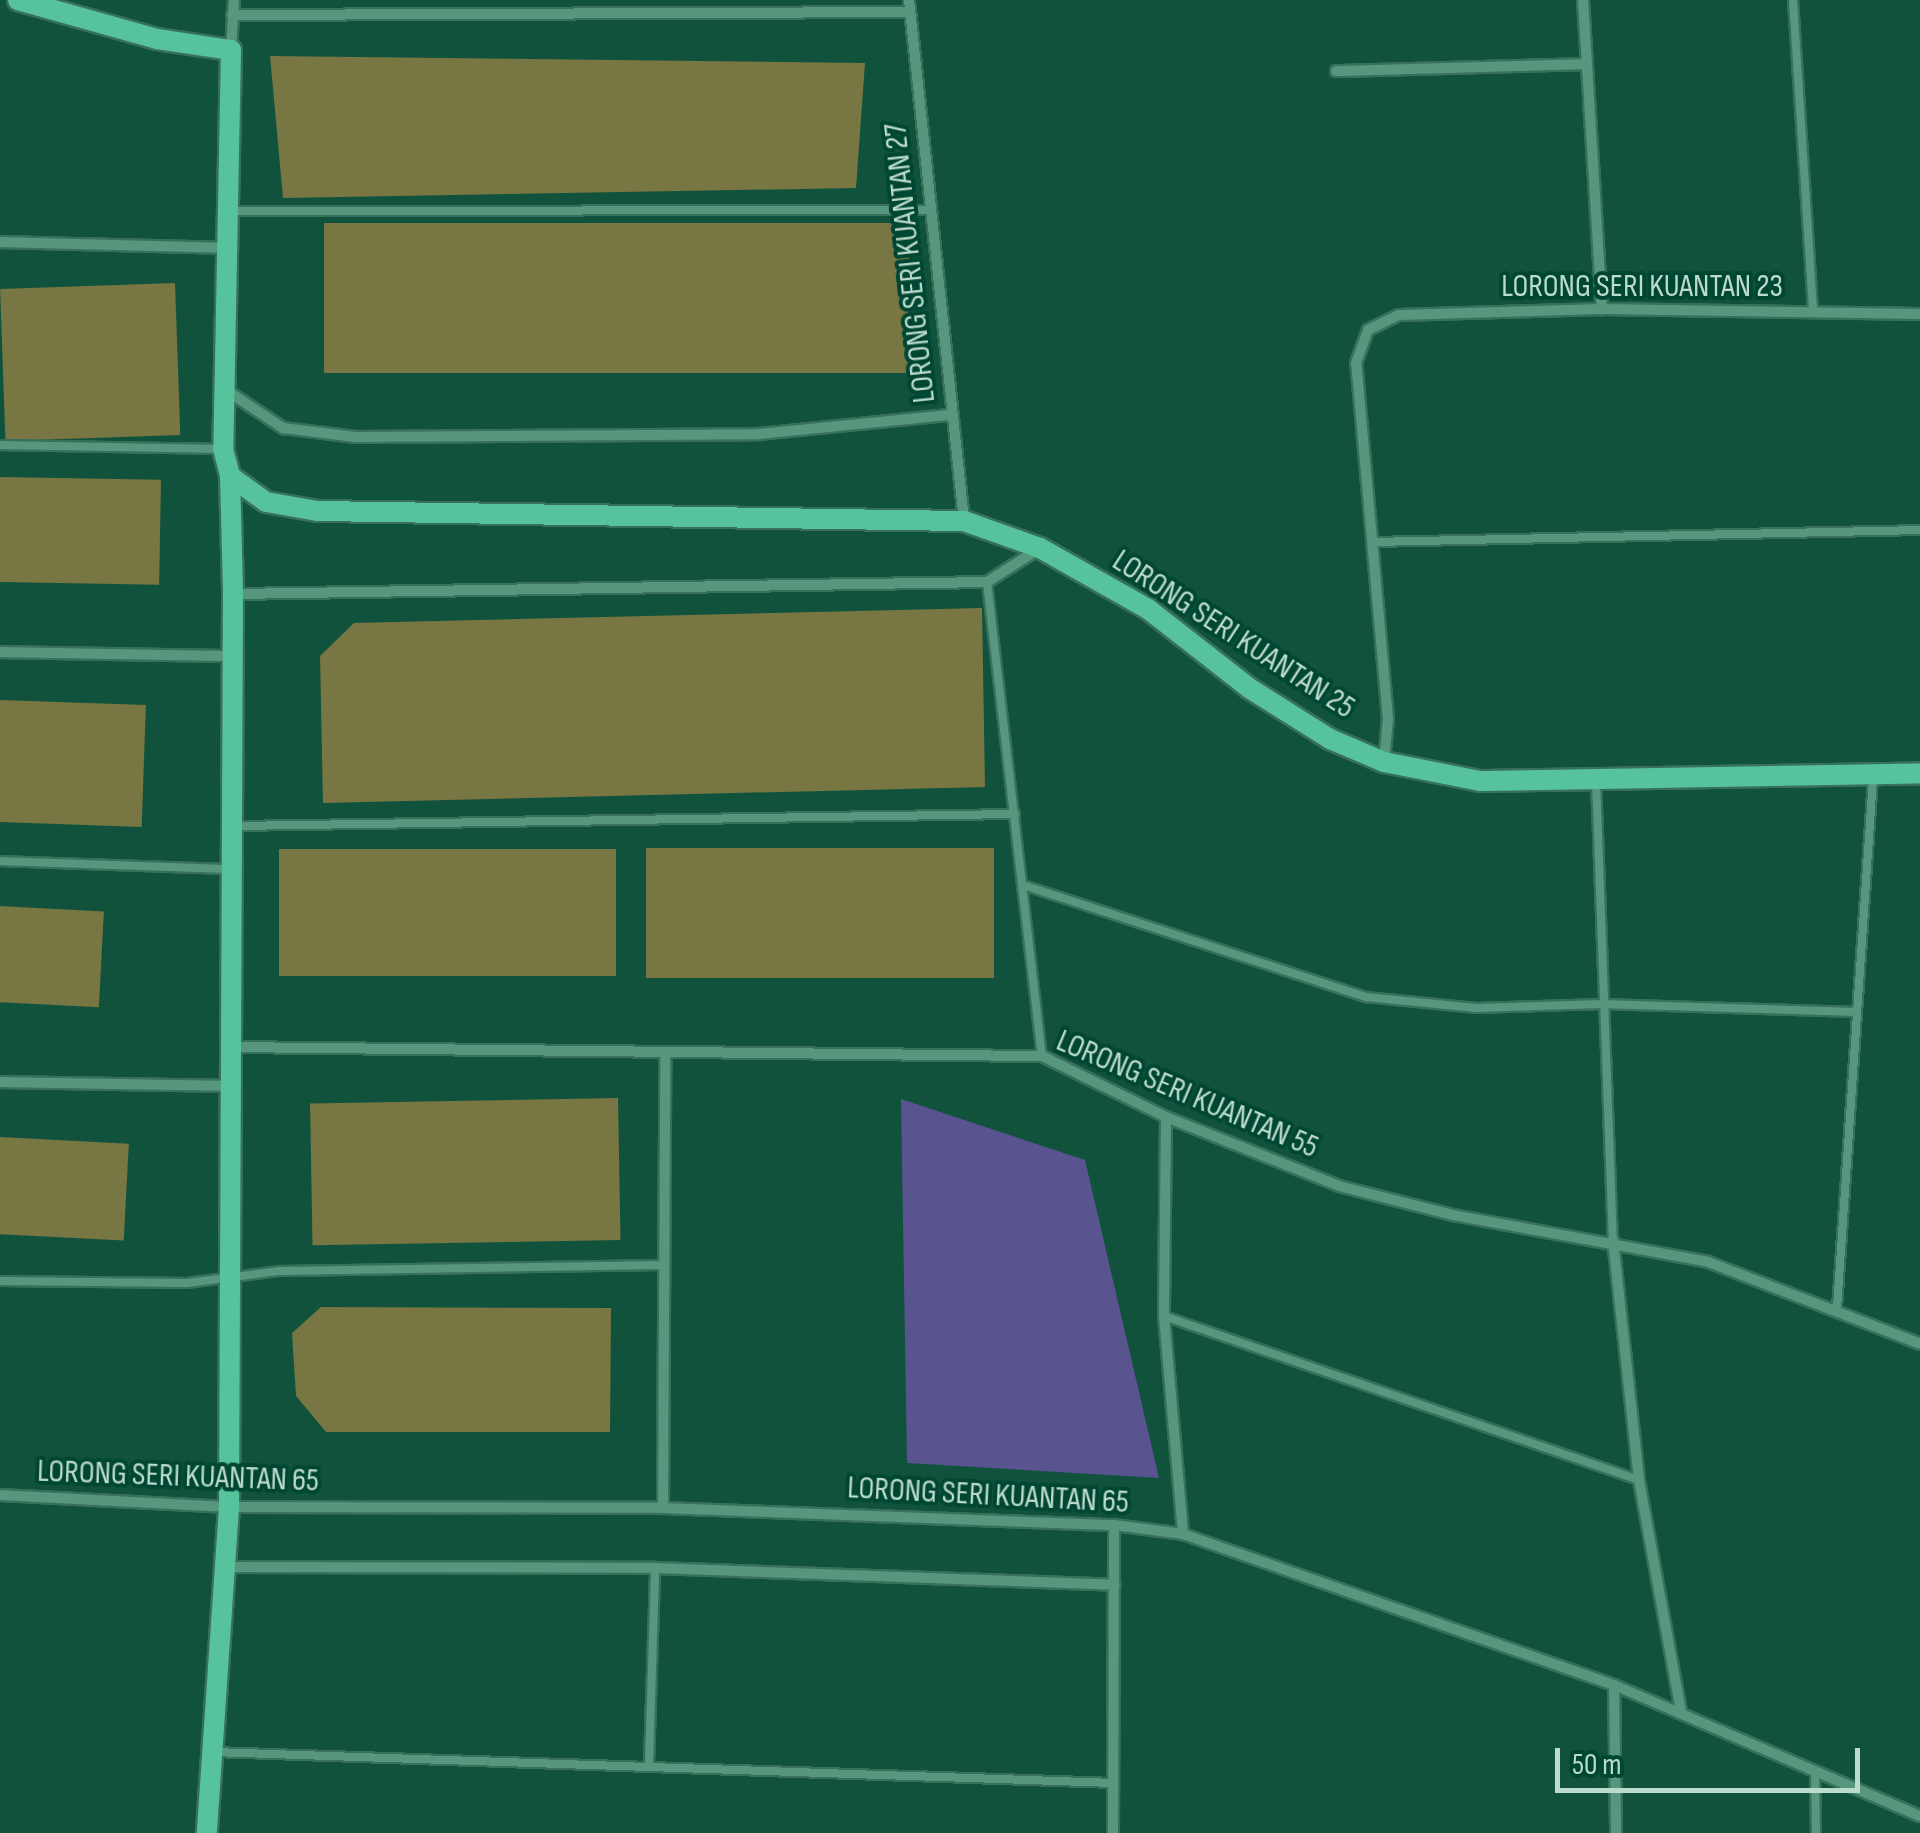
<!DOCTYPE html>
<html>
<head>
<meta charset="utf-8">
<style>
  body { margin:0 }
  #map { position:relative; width:1920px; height:1833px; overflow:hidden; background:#11523d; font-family:"Sofia Sans Condensed",sans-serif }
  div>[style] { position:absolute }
  .green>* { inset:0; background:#59538f }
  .building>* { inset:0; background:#787642; transform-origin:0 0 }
  .roads { filter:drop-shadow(2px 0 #37705d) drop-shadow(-2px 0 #37705d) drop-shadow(0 2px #37705d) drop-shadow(0 -2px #37705d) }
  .lane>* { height:8px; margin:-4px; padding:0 4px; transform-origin:4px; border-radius:4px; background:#57977e }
  .street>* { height:10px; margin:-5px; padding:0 5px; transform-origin:5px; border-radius:5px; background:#57977e }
  .secondary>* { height:20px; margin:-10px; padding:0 10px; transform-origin:10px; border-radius:10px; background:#57c39c }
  span { translate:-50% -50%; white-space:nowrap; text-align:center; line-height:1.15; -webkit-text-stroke:8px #004733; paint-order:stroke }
  .street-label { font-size:32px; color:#bddbcd }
  .scale { position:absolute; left:1555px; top:1748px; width:305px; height:45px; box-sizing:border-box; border:5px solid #bddbcd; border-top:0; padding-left:12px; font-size:30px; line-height:35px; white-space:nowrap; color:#bddbcd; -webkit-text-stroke:8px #004733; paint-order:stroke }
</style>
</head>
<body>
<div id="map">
  <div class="green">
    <i style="clip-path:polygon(901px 1099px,1085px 1160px,1159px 1478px,907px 1463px)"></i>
  </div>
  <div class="building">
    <i style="clip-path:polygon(270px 56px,865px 63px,856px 188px,283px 198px)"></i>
    <i style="left:324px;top:223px;width:585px;height:150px"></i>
    <i style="left:175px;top:283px;width:152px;height:175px;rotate:88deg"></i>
    <i style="left:0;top:477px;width:161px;height:105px;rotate:1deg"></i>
    <i style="clip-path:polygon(982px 608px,985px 787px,323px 803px,320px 656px,354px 623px)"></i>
    <i style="left:0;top:700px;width:146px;height:122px;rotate:2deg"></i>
    <i style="left:994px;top:848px;width:130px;height:348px;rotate:90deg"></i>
    <i style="left:279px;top:849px;width:337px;height:127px"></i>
    <i style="left:0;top:906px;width:104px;height:96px;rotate:3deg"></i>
    <i style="left:618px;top:1098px;width:142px;height:308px;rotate:89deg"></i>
    <i style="left:0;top:1137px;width:129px;height:97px;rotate:3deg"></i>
    <i style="clip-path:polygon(321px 1307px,611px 1308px,610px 1432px,326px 1432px,296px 1396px,292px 1333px)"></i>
  </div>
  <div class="roads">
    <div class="lane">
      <i style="left:1793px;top:0;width:313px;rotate:86.3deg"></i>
      <i style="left:231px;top:211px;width:699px;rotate:-0.08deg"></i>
      <i style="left:0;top:445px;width:219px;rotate:1deg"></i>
      <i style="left:1372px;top:542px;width:548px;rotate:-1.25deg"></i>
      <i style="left:987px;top:582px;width:477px;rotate:83.4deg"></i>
      <i style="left:1596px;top:780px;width:460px;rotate:87.9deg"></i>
      <i style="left:234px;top:826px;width:781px;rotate:-0.88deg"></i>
      <i style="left:0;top:861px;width:230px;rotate:2deg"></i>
      <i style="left:1023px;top:885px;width:361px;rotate:18.1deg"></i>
      <i style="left:1366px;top:997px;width:111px;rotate:5.7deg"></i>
      <i style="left:1476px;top:1008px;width:126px;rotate:-1.8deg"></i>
      <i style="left:1602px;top:1004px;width:255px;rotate:1.8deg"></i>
      <i style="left:0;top:1281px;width:187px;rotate:0.6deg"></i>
      <i style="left:187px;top:1283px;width:94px;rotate:-7.4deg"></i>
      <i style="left:280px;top:1271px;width:383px;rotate:-0.9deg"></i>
      <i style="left:1837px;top:1308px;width:531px;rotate:-86.11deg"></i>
      <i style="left:1164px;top:1316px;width:503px;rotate:19.05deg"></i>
      <i style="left:213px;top:1752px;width:901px;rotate:1.97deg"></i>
      <i style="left:649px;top:1764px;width:196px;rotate:-88.2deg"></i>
      <i style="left:1815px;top:1772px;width:61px;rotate:89.1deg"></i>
    </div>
    <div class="street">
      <i style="left:909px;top:0;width:524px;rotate:83.97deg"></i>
      <i style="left:1583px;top:0;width:310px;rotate:86.5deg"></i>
      <i style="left:232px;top:15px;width:678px;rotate:-0.25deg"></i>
      <i style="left:231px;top:50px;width:50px;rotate:-86.6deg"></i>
      <i style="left:1336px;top:71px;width:248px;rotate:-1.6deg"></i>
      <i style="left:0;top:242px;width:226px;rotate:1.5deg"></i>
      <i style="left:226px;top:390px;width:69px;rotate:33.7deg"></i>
      <i style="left:283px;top:428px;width:73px;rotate:7.1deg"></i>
      <i style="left:355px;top:437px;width:404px;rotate:-0.4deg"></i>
      <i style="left:759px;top:434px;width:193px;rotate:-5.7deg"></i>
      <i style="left:234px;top:594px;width:753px;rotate:-0.91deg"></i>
      <i style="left:987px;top:582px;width:59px;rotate:-32.6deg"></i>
      <i style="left:0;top:652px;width:232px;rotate:1deg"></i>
      <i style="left:1384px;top:762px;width:43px;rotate:-84.7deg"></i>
      <i style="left:1388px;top:719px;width:357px;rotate:-95.1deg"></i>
      <i style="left:1356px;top:363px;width:35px;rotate:-70deg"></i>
      <i style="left:1368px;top:330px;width:34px;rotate:-26deg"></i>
      <i style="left:1399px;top:315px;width:203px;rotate:-1.7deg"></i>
      <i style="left:1602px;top:309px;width:318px;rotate:0.9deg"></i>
      <i style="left:230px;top:1047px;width:812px;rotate:0.64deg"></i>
      <i style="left:1042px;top:1056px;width:138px;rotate:26.2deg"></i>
      <i style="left:1166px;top:1117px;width:186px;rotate:21.7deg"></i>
      <i style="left:1339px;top:1186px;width:118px;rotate:14.3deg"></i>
      <i style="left:1453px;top:1215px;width:259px;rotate:10.4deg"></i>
      <i style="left:1708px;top:1262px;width:227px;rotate:21.1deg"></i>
      <i style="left:0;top:1082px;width:229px;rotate:1deg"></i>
      <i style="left:1166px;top:1117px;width:199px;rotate:90.6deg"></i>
      <i style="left:1164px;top:1316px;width:219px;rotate:85deg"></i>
      <i style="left:1613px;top:1240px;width:241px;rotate:83.8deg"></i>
      <i style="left:1639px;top:1480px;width:235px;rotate:79.7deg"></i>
      <i style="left:0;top:1495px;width:229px;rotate:3deg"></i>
      <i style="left:229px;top:1507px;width:434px;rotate:0.1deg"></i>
      <i style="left:663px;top:1508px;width:451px;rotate:2.2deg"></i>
      <i style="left:1114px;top:1525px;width:70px;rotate:7.4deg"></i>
      <i style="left:1183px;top:1534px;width:457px;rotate:19.3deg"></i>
      <i style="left:1614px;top:1685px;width:333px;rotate:23.2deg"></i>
      <i style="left:663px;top:1508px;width:452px;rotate:-89.7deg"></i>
      <i style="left:226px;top:1567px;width:429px;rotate:0.1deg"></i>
      <i style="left:655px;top:1568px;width:460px;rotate:2.1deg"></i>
      <i style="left:1614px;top:1685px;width:148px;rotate:89.2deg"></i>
      <i style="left:1113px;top:1833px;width:308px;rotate:-89.8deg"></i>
    </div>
    <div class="secondary">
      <i style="left:18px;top:0;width:144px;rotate:15.7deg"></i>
      <i style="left:157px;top:39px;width:75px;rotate:8.5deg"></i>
      <i style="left:231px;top:50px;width:399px;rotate:91.1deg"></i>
      <i style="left:223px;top:449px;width:28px;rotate:75deg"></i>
      <i style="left:230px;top:476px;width:118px;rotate:88.5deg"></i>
      <i style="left:233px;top:594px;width:913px;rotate:90.25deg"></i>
      <i style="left:229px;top:1507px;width:327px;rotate:93.9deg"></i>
      <i style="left:230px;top:476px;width:44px;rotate:35.8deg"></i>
      <i style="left:266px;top:502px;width:53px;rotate:9.8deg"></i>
      <i style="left:318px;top:511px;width:646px;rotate:0.89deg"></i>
      <i style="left:964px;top:521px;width:81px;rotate:19.6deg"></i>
      <i style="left:1040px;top:548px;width:124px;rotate:29.5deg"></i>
      <i style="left:1148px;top:609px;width:128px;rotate:38deg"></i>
      <i style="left:1249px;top:688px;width:96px;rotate:32.2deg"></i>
      <i style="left:1330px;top:739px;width:59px;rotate:23.1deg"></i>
      <i style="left:1384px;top:762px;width:98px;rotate:11.2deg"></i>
      <i style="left:1480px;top:781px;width:440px;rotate:-1deg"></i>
    </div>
  </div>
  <div class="street-label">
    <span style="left:911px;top:263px;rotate:-96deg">LORONG SERI KUANTAN 27</span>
    <span style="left:1642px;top:287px">LORONG SERI KUANTAN 23</span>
    <span style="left:1233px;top:635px;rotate:33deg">LORONG SERI KUANTAN 25</span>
    <span style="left:1187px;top:1095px;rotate:23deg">LORONG SERI KUANTAN 55</span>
    <span style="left:178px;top:1477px;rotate:2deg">LORONG SERI KUANTAN 65</span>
    <span style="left:988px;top:1496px;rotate:3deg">LORONG SERI KUANTAN 65</span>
  </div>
  <div class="scale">50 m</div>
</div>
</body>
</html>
